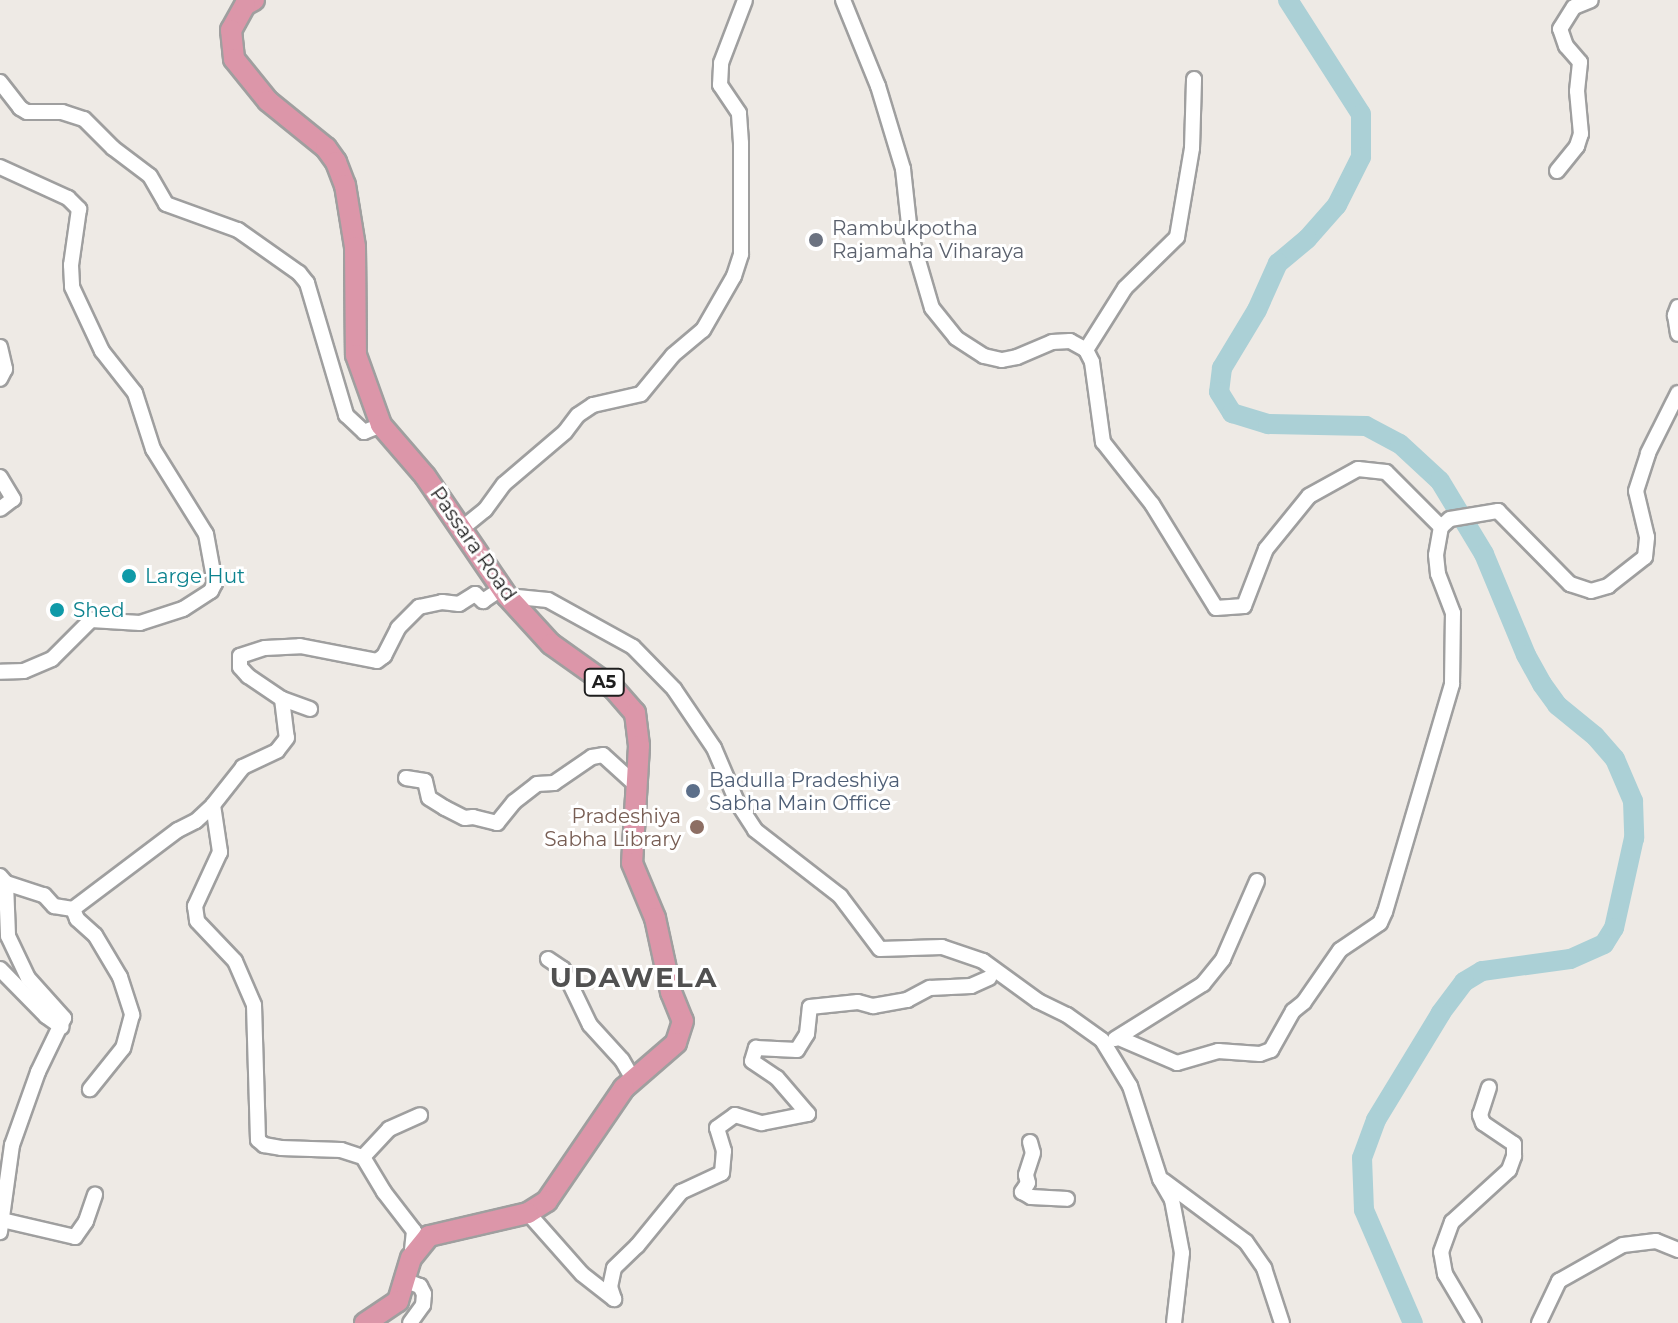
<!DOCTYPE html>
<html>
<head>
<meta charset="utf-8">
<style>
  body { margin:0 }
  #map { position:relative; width:1678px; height:1323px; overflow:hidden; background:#eeeae5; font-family:Montserrat,sans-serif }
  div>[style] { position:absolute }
  .river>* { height:20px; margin:-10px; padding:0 10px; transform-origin:10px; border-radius:10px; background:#abd0d6 }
  .roads { filter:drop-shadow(2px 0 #9f9f9f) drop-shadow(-2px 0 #9f9f9f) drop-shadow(0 2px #9f9f9f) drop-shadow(0 -2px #9f9f9f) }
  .minor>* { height:14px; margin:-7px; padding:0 7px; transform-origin:7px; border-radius:7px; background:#fff }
  .highway>* { height:20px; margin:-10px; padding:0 10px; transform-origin:10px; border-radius:10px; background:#dc96a9 }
  .dots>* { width:22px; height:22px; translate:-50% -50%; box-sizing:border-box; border:4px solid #fff; border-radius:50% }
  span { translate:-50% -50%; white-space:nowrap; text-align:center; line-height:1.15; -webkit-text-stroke:6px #fff; paint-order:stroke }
  .shield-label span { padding:2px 6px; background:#fff; border:2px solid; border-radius:6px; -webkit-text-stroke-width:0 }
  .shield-label { font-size:18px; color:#1e1e1e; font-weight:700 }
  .worship-label { font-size:20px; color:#5b616d }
  .left { translate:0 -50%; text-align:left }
  .street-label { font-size:20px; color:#1e1e1e }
  .culture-label { font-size:20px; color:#0d838f }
  .service-label { font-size:20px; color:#4e5e75 }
  .education-label { font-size:20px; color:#785e54 }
  .right { translate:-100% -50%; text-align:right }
  .district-label { font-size:28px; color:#515151; font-weight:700; letter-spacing:2px }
</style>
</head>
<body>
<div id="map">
  <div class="river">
    <i style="left:1288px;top:0;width:135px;rotate:57.4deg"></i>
    <i style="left:1361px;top:114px;width:43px;rotate:90deg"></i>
    <i style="left:1361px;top:157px;width:54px;rotate:116.6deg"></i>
    <i style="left:1337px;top:205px;width:45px;rotate:131.4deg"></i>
    <i style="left:1307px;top:239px;width:38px;rotate:140deg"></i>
    <i style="left:1278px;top:263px;width:51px;rotate:114.1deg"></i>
    <i style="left:1257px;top:310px;width:68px;rotate:121.1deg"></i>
    <i style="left:1222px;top:368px;width:24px;rotate:97deg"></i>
    <i style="left:1219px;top:392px;width:25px;rotate:58deg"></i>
    <i style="left:1232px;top:413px;width:38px;rotate:17deg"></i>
    <i style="left:1268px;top:424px;width:98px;rotate:1.2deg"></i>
    <i style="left:1366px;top:426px;width:38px;rotate:28deg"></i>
    <i style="left:1400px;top:444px;width:54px;rotate:42.8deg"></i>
    <i style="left:1440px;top:481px;width:85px;rotate:58.9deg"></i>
    <i style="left:1484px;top:554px;width:109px;rotate:67.4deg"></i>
    <i style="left:1526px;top:655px;width:33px;rotate:61deg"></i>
    <i style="left:1542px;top:684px;width:26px;rotate:54deg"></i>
    <i style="left:1557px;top:705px;width:49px;rotate:39.2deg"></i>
    <i style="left:1595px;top:736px;width:30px;rotate:49deg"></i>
    <i style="left:1615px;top:759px;width:46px;rotate:66.8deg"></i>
    <i style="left:1633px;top:801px;width:37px;rotate:88deg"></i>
    <i style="left:1634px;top:838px;width:92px;rotate:102.5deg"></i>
    <i style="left:1614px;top:928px;width:19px;rotate:122deg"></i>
    <i style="left:1604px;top:944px;width:37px;rotate:156deg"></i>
    <i style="left:1570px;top:959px;width:89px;rotate:172.2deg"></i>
    <i style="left:1482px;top:971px;width:21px;rotate:149deg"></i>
    <i style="left:1464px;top:982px;width:39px;rotate:127deg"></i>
    <i style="left:1441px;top:1013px;width:125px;rotate:121.3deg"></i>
    <i style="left:1376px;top:1120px;width:40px;rotate:110.2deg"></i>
    <i style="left:1362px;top:1158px;width:52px;rotate:87.8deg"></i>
    <i style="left:1364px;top:1210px;width:123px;rotate:66.6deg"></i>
  </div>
  <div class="roads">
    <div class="minor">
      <i style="left:843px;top:0;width:93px;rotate:67.9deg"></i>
      <i style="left:878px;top:86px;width:87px;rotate:73.2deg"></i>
      <i style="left:903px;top:169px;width:64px;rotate:83.8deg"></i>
      <i style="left:910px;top:233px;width:78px;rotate:73.7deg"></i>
      <i style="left:932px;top:308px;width:38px;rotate:51deg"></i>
      <i style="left:956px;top:338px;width:33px;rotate:33deg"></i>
      <i style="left:984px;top:356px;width:18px;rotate:13deg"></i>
      <i style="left:1002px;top:360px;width:15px;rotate:-11deg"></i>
      <i style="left:1017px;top:357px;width:38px;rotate:-23deg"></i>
      <i style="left:1052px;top:342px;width:18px;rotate:-3deg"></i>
      <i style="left:1070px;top:341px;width:18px;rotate:29deg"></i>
      <i style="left:1086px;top:350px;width:13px;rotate:63deg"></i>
      <i style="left:1092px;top:362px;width:81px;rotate:82.2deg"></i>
      <i style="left:1103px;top:442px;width:79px;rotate:51.7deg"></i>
      <i style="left:1152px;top:504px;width:122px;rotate:58.4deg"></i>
      <i style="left:1216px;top:608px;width:28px;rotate:-4deg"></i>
      <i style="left:1244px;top:606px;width:61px;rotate:-68.9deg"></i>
      <i style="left:1266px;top:549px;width:68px;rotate:-50.9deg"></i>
      <i style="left:1309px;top:496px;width:56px;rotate:-28.9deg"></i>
      <i style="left:1358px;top:469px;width:28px;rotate:6deg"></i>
      <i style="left:1386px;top:472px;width:78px;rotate:45deg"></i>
      <i style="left:0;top:82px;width:33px;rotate:52deg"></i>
      <i style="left:20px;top:108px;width:8px;rotate:30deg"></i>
      <i style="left:27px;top:112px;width:35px"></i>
      <i style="left:62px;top:112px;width:23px;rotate:18deg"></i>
      <i style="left:84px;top:119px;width:41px;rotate:45deg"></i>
      <i style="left:113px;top:148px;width:46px;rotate:37.1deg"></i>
      <i style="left:150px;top:176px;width:32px;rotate:60deg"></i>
      <i style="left:166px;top:204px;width:77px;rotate:19.9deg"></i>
      <i style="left:238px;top:230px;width:75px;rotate:35.2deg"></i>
      <i style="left:299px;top:273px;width:13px;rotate:51deg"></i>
      <i style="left:307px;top:283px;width:138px;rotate:73.5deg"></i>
      <i style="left:346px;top:415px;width:25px;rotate:43deg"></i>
      <i style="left:364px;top:432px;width:18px;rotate:-22deg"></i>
      <i style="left:0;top:167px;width:75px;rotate:24.5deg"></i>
      <i style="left:68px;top:198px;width:16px;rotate:45deg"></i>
      <i style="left:79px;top:209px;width:57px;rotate:98.1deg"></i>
      <i style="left:71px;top:265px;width:22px;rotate:87deg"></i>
      <i style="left:72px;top:287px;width:71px;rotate:64.9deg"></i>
      <i style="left:102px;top:351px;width:53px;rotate:51.8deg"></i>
      <i style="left:135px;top:393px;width:59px;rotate:72.2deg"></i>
      <i style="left:153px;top:449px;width:100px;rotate:58.1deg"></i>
      <i style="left:206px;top:534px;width:50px;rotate:79.6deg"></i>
      <i style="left:215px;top:583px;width:9px;rotate:117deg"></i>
      <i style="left:211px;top:591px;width:33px;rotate:147deg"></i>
      <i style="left:183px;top:609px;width:45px;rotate:162deg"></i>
      <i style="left:140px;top:623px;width:49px;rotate:-176.5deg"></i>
      <i style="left:91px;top:620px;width:55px;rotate:135deg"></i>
      <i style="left:52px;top:659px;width:30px;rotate:157deg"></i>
      <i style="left:24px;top:671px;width:24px;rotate:178deg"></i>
      <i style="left:1557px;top:171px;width:32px;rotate:-51deg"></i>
      <i style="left:1577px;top:146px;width:13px;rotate:-72deg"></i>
      <i style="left:1581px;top:134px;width:43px;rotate:-95.3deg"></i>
      <i style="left:1577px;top:91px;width:29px;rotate:-84deg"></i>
      <i style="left:1580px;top:62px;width:21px;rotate:-131deg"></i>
      <i style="left:1566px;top:46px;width:18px;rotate:-109deg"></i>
      <i style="left:1560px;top:29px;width:26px;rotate:-58deg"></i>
      <i style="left:1574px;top:7px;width:18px;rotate:-22deg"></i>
      <i style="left:1678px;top:307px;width:9px;rotate:111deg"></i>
      <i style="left:1675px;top:315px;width:19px;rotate:81deg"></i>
      <i style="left:0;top:347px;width:23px;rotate:77deg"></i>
      <i style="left:5px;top:369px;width:11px;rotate:117deg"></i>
      <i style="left:1086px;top:350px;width:73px;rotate:-57.8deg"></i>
      <i style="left:1125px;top:288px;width:73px;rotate:-44.4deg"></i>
      <i style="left:1177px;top:237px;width:90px;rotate:-80.4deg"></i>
      <i style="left:1192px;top:148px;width:69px;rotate:-88.3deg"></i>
      <i style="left:0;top:477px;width:26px;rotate:59deg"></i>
      <i style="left:13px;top:499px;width:16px;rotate:142deg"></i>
      <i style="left:460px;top:530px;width:32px;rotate:-39deg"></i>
      <i style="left:485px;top:510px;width:32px;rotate:-54deg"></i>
      <i style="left:504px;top:484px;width:80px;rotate:-40.4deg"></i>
      <i style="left:565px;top:432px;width:21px;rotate:-53deg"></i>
      <i style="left:578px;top:415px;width:18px;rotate:-34deg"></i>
      <i style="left:593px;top:405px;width:49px;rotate:-12.9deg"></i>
      <i style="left:641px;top:394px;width:50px;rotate:-50.6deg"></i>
      <i style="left:673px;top:355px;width:39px;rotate:-40deg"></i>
      <i style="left:703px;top:330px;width:62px;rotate:-60.1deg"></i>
      <i style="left:734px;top:276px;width:23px;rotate:-72deg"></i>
      <i style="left:741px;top:254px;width:111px;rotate:-90deg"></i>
      <i style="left:741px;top:143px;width:30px;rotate:-94deg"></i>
      <i style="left:739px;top:113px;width:34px;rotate:-124deg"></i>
      <i style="left:720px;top:85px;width:22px;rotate:-87deg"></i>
      <i style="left:721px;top:63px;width:67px;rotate:-69.1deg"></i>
      <i style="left:507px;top:596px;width:41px;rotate:5.6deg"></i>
      <i style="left:548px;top:600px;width:97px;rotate:28.9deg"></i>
      <i style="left:633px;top:647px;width:59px;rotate:45.7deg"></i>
      <i style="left:674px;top:689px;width:71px;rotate:55.9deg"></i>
      <i style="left:714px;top:748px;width:59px;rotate:66.9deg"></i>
      <i style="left:737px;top:802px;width:33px;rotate:57deg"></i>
      <i style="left:755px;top:830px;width:108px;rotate:37.8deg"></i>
      <i style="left:840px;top:896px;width:66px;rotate:53deg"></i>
      <i style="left:880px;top:949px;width:62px;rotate:-1.8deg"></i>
      <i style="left:942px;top:947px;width:43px;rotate:18.9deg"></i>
      <i style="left:983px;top:961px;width:68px;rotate:36deg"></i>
      <i style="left:1038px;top:1001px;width:32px;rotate:26deg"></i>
      <i style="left:1067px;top:1015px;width:43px;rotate:35.5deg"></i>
      <i style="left:1102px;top:1040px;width:54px;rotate:58.7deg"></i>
      <i style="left:1130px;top:1086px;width:98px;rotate:72.1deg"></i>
      <i style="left:1160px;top:1179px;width:24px;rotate:60deg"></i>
      <i style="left:1172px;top:1200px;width:54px;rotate:79.3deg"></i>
      <i style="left:1182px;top:1253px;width:70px;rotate:96.5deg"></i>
      <i style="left:282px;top:699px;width:41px;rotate:-145.9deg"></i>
      <i style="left:248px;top:676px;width:12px;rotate:-132deg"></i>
      <i style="left:240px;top:667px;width:11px;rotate:-90deg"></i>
      <i style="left:240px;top:656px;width:26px;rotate:-18deg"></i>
      <i style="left:265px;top:648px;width:35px;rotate:-3deg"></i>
      <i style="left:300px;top:646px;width:78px;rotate:11deg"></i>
      <i style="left:377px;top:661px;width:9px;rotate:-36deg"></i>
      <i style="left:384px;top:656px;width:31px;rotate:-63deg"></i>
      <i style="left:398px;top:628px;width:30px;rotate:-45deg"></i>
      <i style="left:419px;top:607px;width:24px;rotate:-12deg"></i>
      <i style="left:442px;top:602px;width:17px;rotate:7deg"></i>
      <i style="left:459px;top:604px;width:19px;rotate:-32deg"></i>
      <i style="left:475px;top:594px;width:11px;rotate:41deg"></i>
      <i style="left:483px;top:601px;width:22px;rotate:-34deg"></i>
      <i style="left:310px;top:709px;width:30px;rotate:-160deg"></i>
      <i style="left:282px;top:699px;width:39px;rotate:83deg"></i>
      <i style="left:287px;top:738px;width:16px;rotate:128deg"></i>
      <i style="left:277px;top:751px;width:38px;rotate:155deg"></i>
      <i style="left:243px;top:767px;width:48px;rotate:128.3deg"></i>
      <i style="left:213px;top:805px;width:48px;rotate:81.5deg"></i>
      <i style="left:220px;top:852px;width:60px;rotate:114.8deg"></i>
      <i style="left:195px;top:906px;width:15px;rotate:82deg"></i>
      <i style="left:197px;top:921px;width:55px;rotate:46.5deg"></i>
      <i style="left:235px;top:961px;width:48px;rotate:66.6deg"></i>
      <i style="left:254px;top:1005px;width:135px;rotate:88.3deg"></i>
      <i style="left:258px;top:1140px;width:8px;rotate:40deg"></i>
      <i style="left:264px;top:1145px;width:17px;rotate:10deg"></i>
      <i style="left:281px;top:1148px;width:60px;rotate:1.9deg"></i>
      <i style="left:341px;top:1150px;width:23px;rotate:18deg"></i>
      <i style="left:363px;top:1157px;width:41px;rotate:59deg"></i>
      <i style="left:384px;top:1192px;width:49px;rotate:52.4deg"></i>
      <i style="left:414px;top:1231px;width:27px;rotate:96deg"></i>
      <i style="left:406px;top:778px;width:19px;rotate:9deg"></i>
      <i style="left:425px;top:781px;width:17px;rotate:77deg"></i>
      <i style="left:429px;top:798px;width:19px;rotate:32deg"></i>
      <i style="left:445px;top:808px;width:22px;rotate:27deg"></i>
      <i style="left:465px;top:818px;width:8px;rotate:-7deg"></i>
      <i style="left:473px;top:817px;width:25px;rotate:14deg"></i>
      <i style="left:497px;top:823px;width:27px;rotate:-51deg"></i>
      <i style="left:514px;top:802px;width:29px;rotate:-38deg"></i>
      <i style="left:537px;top:784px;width:17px;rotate:-3deg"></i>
      <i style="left:554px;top:783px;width:46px;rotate:-34.4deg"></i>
      <i style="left:592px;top:757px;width:11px;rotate:-10deg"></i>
      <i style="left:603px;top:755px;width:45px;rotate:42.3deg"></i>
      <i style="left:0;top:876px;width:9px;rotate:49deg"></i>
      <i style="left:6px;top:883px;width:53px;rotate:87.8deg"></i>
      <i style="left:8px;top:936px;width:47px;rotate:64.5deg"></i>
      <i style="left:28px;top:978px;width:54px;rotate:48deg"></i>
      <i style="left:64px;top:1018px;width:60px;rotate:115.7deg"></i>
      <i style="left:38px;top:1072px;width:77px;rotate:109.6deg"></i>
      <i style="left:12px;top:1145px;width:88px;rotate:97.9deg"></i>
      <i style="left:6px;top:883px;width:40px;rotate:18deg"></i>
      <i style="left:44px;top:895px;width:15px;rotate:48deg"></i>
      <i style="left:54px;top:906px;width:19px;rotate:9deg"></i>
      <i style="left:73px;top:909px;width:131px;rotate:-37deg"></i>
      <i style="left:178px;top:830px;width:20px;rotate:-27deg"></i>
      <i style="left:196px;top:821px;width:23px;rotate:-43deg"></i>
      <i style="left:73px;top:909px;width:11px;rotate:68deg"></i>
      <i style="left:77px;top:919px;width:24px;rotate:42deg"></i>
      <i style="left:95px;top:935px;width:49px;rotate:59.2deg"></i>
      <i style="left:120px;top:977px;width:40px;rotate:72deg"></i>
      <i style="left:132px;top:1015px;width:34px;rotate:105deg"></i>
      <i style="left:123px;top:1048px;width:53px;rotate:128.8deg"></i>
      <i style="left:548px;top:959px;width:18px;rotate:34deg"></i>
      <i style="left:563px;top:969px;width:62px;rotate:64.3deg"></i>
      <i style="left:590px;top:1025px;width:47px;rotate:47.6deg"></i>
      <i style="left:622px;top:1060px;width:22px;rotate:60deg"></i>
      <i style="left:0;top:969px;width:66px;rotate:45.6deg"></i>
      <i style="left:46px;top:1016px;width:19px;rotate:35deg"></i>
      <i style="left:1119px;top:1038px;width:63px;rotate:23.3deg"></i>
      <i style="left:1177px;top:1063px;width:43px;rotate:-16.3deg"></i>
      <i style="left:1218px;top:1051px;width:42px;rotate:4.1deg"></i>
      <i style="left:1260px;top:1054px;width:12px;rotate:-20deg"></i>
      <i style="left:1271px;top:1050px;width:45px;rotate:-60.6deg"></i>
      <i style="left:1293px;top:1011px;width:14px;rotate:-39deg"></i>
      <i style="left:1304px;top:1002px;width:63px;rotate:-55.3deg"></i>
      <i style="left:1340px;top:950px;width:48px;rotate:-34deg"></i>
      <i style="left:1380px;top:923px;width:12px;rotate:-66deg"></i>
      <i style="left:1385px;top:912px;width:238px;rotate:-73.6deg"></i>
      <i style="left:1452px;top:684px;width:71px;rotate:-89.2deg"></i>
      <i style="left:1453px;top:613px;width:42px;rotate:-111deg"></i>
      <i style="left:1438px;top:574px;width:19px;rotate:-96deg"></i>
      <i style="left:1436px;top:555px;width:28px;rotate:-80deg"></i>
      <i style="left:1441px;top:527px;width:12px;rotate:-42deg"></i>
      <i style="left:1450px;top:519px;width:49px;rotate:-9.5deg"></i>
      <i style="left:1498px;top:511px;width:103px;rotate:45.4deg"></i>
      <i style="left:1570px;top:584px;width:22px;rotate:18deg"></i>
      <i style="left:1591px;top:591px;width:18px;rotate:-16deg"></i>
      <i style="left:1608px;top:586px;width:47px;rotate:-38.1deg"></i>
      <i style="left:1645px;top:557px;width:20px;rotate:-84deg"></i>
      <i style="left:1647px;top:537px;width:47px;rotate:-103.4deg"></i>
      <i style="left:1636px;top:491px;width:40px;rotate:-72deg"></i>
      <i style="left:1648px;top:453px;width:67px;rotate:-63.4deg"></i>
      <i style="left:1115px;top:1039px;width:104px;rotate:-32deg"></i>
      <i style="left:1203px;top:984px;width:32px;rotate:-51deg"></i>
      <i style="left:1223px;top:959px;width:85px;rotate:-66.4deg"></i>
      <i style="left:1030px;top:1142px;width:11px;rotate:75deg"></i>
      <i style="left:1033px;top:1153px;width:23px;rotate:108deg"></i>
      <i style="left:1026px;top:1175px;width:8px;rotate:76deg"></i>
      <i style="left:1028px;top:1183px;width:11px;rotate:124deg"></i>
      <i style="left:1022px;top:1192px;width:10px;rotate:29deg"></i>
      <i style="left:1031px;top:1197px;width:36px;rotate:3deg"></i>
      <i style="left:363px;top:1157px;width:38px;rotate:-47deg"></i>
      <i style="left:389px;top:1129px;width:34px;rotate:-24deg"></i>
      <i style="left:1164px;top:1181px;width:102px;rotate:36.6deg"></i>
      <i style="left:1246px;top:1242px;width:32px;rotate:55deg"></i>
      <i style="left:1264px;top:1268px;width:58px;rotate:71.9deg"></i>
      <i style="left:528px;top:1213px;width:81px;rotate:48.5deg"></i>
      <i style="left:582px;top:1274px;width:41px;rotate:38deg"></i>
      <i style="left:2px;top:1220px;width:75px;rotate:13.1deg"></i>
      <i style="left:75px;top:1237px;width:19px;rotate:-55deg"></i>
      <i style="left:86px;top:1221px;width:28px;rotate:-71deg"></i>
      <i style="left:404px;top:1280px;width:17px;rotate:21deg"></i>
      <i style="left:420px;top:1286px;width:9px;rotate:63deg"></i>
      <i style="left:424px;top:1294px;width:11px;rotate:95deg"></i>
      <i style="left:423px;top:1305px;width:22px;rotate:126deg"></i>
      <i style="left:614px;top:1299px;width:13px;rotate:-108deg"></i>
      <i style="left:610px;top:1287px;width:19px;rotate:-78deg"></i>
      <i style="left:614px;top:1268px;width:32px;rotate:-44deg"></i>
      <i style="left:637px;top:1246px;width:70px;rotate:-50.8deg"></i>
      <i style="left:681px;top:1192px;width:45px;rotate:-24.9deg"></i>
      <i style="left:722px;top:1173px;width:22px;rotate:-85deg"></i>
      <i style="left:724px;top:1151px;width:24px;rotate:-107deg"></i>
      <i style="left:717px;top:1128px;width:22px;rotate:-36deg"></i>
      <i style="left:735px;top:1115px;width:28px;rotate:17deg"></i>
      <i style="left:762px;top:1123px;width:47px;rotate:-11.1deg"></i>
      <i style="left:808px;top:1114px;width:48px;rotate:-130.7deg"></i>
      <i style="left:777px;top:1078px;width:30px;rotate:-146deg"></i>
      <i style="left:752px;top:1061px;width:14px;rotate:-73deg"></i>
      <i style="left:756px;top:1048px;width:41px;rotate:2.8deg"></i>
      <i style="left:797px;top:1050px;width:19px;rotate:-58deg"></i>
      <i style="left:807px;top:1034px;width:27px;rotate:-84deg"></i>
      <i style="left:810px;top:1007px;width:48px;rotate:-5.9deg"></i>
      <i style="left:858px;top:1002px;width:16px;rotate:15deg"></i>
      <i style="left:873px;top:1006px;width:35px;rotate:-10deg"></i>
      <i style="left:907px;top:1000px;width:26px;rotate:-28deg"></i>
      <i style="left:930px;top:988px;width:41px;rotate:-2.8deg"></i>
      <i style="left:971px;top:986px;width:20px;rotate:-24deg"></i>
      <i style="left:1474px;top:1323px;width:57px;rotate:-120.6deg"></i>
      <i style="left:1445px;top:1274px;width:22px;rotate:-100deg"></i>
      <i style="left:1441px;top:1252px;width:32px;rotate:-70deg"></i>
      <i style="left:1452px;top:1222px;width:77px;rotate:-42.4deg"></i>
      <i style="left:1509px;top:1170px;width:15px;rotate:-70deg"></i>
      <i style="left:1514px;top:1156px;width:12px;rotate:-90deg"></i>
      <i style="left:1514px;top:1144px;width:37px;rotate:-146deg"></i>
      <i style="left:1483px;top:1123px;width:9px;rotate:-111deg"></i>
      <i style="left:1480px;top:1115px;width:29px;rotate:-72deg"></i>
      <i style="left:1539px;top:1323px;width:47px;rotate:-64.5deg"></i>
      <i style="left:1559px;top:1281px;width:73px;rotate:-29.4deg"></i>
      <i style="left:1623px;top:1245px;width:33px;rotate:-7deg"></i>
      <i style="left:1656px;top:1241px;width:24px;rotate:22deg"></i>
    </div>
    <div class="highway">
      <i style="left:254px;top:0;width:10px;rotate:151deg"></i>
      <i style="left:245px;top:5px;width:29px;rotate:119deg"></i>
      <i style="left:231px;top:30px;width:29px;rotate:84deg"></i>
      <i style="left:234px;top:59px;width:54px;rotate:51deg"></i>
      <i style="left:268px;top:101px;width:75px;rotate:39deg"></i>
      <i style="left:326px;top:148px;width:17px;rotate:54deg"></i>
      <i style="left:336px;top:162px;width:25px;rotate:69deg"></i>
      <i style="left:345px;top:185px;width:63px;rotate:80.8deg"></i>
      <i style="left:355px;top:247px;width:108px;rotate:89.5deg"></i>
      <i style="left:356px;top:355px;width:74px;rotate:70.3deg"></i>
      <i style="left:381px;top:425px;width:67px;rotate:49.2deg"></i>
      <i style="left:425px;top:476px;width:145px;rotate:55.7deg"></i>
      <i style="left:507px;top:596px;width:65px;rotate:47.5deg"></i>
      <i style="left:551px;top:644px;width:77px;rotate:35.5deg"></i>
      <i style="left:614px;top:689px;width:32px;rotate:49deg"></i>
      <i style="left:635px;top:713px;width:33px;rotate:83deg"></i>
      <i style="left:639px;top:746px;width:117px;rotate:93.4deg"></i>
      <i style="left:632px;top:863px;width:60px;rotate:67.3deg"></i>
      <i style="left:655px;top:918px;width:76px;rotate:77.8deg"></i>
      <i style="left:671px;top:992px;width:31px;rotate:68deg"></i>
      <i style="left:683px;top:1021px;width:23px;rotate:108deg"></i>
      <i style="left:676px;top:1043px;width:69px;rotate:139.1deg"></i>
      <i style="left:624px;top:1088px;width:137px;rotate:124.3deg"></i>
      <i style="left:547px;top:1201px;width:22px;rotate:148deg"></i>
      <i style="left:528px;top:1213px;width:102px;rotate:166.9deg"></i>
      <i style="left:429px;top:1236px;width:28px;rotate:129deg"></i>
      <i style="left:411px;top:1258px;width:45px;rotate:106.8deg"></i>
      <i style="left:398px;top:1301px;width:40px;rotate:146deg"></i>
    </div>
  </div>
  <div class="dots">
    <i style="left:816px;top:240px;background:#6b7280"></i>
    <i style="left:129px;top:576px;background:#0f9aa8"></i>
    <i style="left:57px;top:610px;background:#0f9aa8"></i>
    <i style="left:693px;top:791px;background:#5c6f8a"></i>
    <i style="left:697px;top:827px;background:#8d6e63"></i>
  </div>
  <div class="shield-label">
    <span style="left:604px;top:682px">A5</span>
  </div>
  <div class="worship-label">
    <span class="left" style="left:832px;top:240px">Rambukpotha<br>Rajamaha Viharaya</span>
  </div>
  <div class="street-label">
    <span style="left:473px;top:544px;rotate:55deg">Passara Road</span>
  </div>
  <div class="culture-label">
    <span class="left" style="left:145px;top:576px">Large Hut</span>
    <span class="left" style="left:73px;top:610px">Shed</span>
  </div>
  <div class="service-label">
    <span class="left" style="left:709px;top:792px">Badulla Pradeshiya<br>Sabha Main Office</span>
  </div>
  <div class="education-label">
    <span class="right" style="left:681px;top:828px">Pradeshiya<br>Sabha Library</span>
  </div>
  <div class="district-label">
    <span style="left:634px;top:977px">UDAWELA</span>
  </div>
</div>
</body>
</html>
